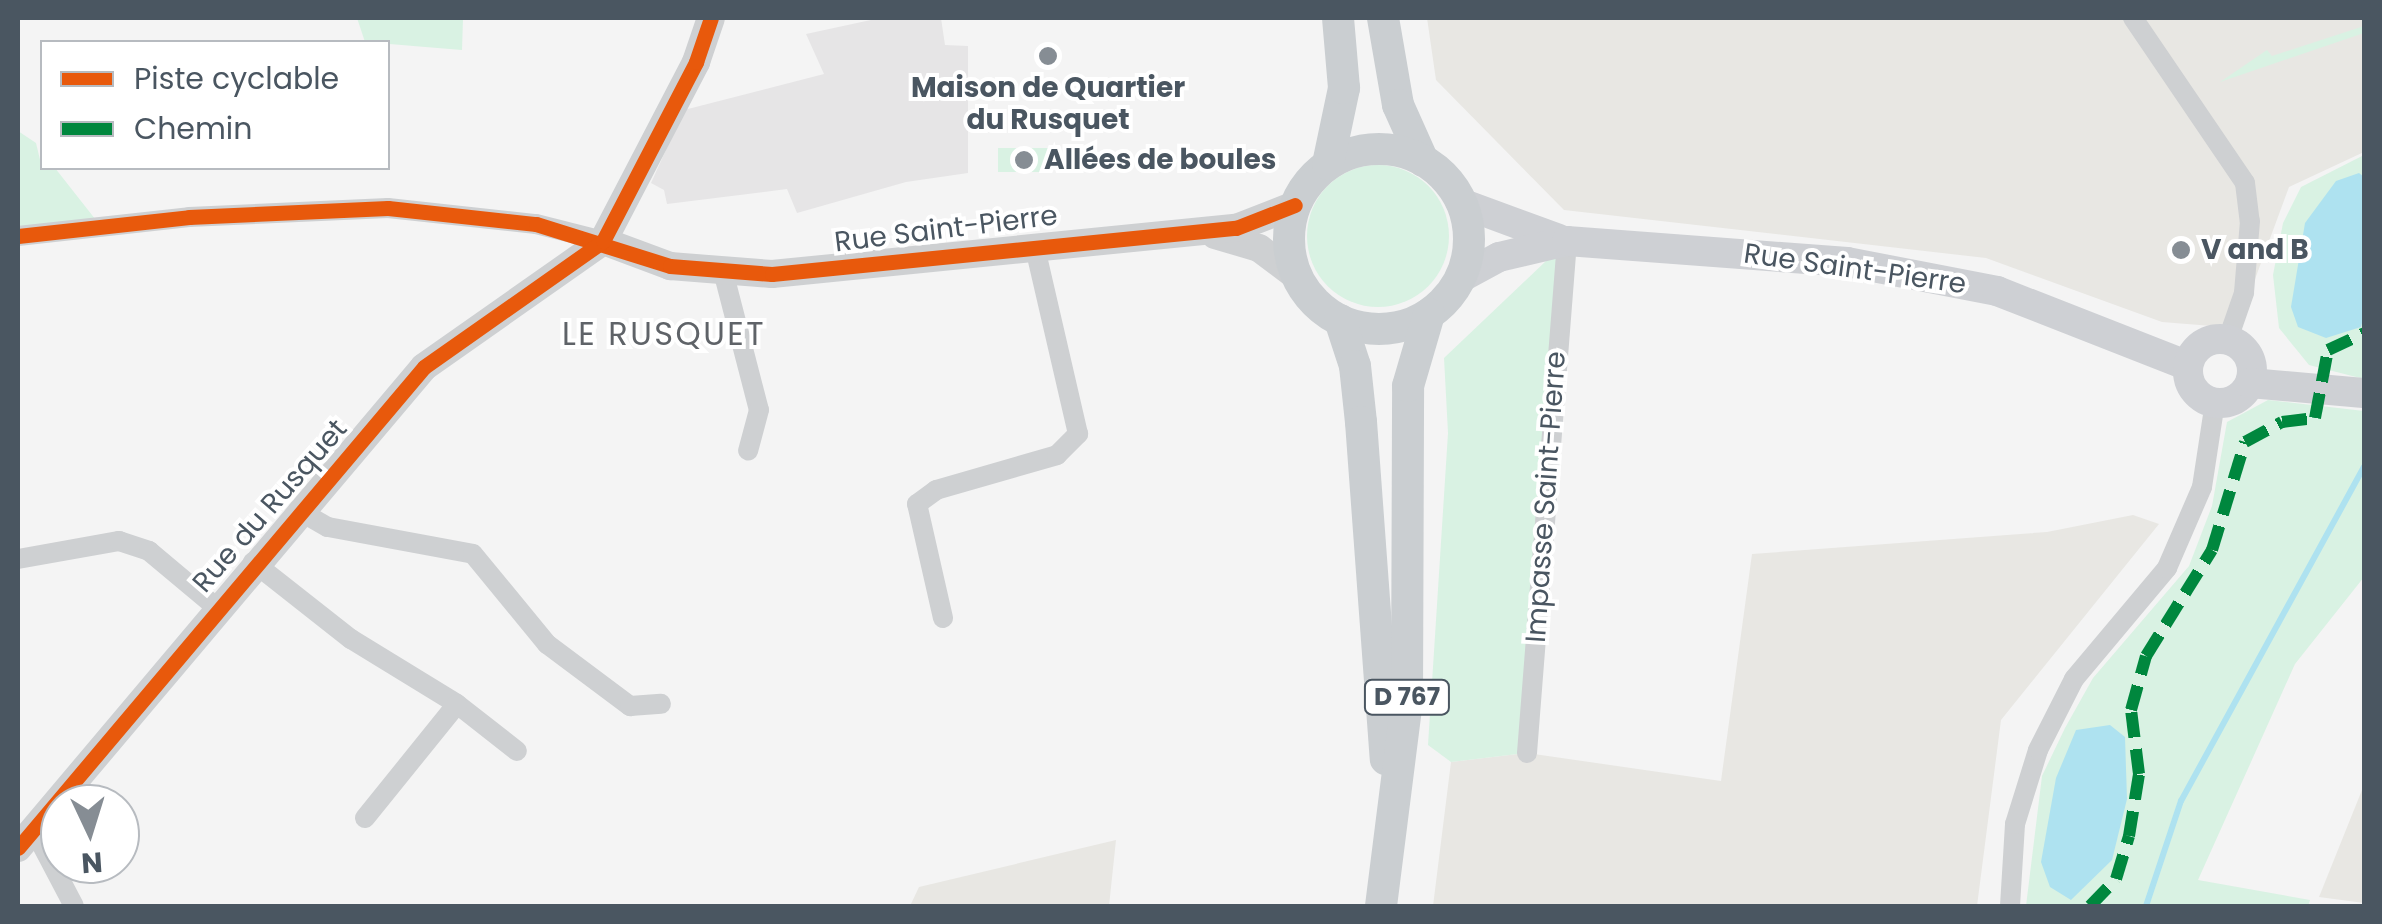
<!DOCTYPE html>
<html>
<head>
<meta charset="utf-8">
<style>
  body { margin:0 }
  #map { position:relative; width:2382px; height:924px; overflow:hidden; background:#f4f4f4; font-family:Poppins,sans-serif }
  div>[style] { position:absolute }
  .commercial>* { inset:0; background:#e8e7e3 }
  .education>* { inset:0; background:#e6e5e6 }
  .green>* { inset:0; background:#d9f2e3; transform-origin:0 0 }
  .round { border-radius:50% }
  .water>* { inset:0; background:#aee2f0 }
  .stream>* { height:6px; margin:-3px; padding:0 3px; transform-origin:3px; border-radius:3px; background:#aee2f0 }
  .minor>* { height:20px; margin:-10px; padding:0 10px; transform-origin:10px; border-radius:10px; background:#ced0d2 }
  .tertiary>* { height:28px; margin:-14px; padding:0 14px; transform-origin:14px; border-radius:14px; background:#ced0d2 }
  .secondary>* { height:30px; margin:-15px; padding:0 15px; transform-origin:15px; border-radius:15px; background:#ced0d4 }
  .secondary>.ring { margin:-15px; padding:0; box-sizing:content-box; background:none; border:30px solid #ced0d4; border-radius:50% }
  .primary>* { height:32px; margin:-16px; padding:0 16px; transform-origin:16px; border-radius:16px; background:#caced1 }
  .primary>.ring { margin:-16px; padding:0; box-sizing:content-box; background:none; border:32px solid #caced1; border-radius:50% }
  .quiet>* { height:12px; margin-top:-6px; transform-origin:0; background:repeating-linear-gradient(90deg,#00873e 0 25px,transparent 0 37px) }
  .cycleway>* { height:15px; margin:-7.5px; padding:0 7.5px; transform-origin:7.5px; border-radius:7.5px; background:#e8590c }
  .dots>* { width:28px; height:28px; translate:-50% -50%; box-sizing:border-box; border:5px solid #fff; border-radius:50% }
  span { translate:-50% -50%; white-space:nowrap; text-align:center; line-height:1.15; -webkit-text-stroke:8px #fff; paint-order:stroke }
  .shield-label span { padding:2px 8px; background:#fff; border:2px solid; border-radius:8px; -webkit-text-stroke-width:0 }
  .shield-label { font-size:25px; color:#4a5661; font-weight:700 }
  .poi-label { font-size:28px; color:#4a5661; font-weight:700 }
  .left { translate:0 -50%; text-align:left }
  .street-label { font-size:28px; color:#4a5661 }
  .quarter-label { font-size:32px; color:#5f6368; letter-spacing:2.5px }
  .frame { position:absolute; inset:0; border:20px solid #4a5661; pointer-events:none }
  .legend { position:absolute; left:40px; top:40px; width:350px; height:130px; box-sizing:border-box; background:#fff; border:2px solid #b7bbc0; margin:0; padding:12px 18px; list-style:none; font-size:30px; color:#4a5661 }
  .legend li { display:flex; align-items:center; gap:20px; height:50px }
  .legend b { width:50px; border:2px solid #b7bbc0 }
  .north { position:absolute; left:40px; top:784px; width:100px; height:100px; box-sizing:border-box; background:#fff; border:2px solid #b7bbc0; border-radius:50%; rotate:176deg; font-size:28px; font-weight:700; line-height:40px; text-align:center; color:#4a5661 }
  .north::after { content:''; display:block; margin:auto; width:35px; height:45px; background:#868d94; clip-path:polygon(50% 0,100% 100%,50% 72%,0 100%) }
</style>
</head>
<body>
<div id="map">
  <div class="commercial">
    <i style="clip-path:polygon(1427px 18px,2364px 18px,2364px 152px,2289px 187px,2237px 328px,2162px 322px,1986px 258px,1564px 210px,1436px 80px)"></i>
    <i style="clip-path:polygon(2133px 515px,2159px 524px,2001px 720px,1977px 906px,1433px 906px,1451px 762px,1527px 753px,1721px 781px,1752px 554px,2047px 532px)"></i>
    <i style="clip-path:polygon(2364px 785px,2364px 903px,2319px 897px)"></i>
    <i style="clip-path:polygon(1116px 840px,1109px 906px,910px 906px,919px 887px)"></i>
  </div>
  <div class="education">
    <i style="clip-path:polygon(880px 18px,941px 18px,945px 45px,968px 46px,968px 173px,906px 182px,797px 213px,787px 189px,667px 204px,664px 190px,651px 183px,684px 110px,824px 74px,806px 34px)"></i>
  </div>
  <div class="green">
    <i style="clip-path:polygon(357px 18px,463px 18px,462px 50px,365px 42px)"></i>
    <i style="clip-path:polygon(2364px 26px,2364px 33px,2220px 82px,2267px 50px,2272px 56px)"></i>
    <i style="clip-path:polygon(18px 131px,36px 143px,42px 168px,55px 168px,103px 229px,18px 234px)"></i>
    <i style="left:1051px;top:148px;width:24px;height:53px;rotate:90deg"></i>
    <i style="clip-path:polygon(2364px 155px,2364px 379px,2309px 365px,2279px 328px,2273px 275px,2283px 223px,2301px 187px)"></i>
    <i class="round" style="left:1307px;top:165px;width:142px;height:142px"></i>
    <i style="clip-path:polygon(1567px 241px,1527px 753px,1451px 762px,1428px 745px,1448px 433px,1444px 358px)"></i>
    <i style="clip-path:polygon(2268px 400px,2364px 411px,2364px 577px,2295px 664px,2198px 880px,2310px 900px,2308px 906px,2026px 906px,2042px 776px,2065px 728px,2093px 678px,2189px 566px,2212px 506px,2227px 422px)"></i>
  </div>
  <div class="water">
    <i style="clip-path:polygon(2359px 173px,2364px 177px,2364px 315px,2361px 327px,2326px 338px,2298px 327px,2291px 307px,2305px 223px,2336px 181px)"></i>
    <i style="clip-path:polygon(2110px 725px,2125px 737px,2127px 799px,2112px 860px,2071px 900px,2050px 887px,2041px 862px,2056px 778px,2076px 730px)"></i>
  </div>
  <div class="stream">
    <i style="left:2146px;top:906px;width:111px;rotate:-71.6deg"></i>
    <i style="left:2181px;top:801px;width:381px;rotate:-61.3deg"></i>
  </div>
  <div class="minor">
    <i style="left:2133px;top:18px;width:199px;rotate:55.8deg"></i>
    <i style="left:2245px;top:183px;width:38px;rotate:83deg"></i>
    <i style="left:2250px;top:221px;width:72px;rotate:94.8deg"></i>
    <i style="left:2244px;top:293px;width:49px;rotate:109.2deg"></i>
    <i style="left:18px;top:236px;width:172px;rotate:-6.3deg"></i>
    <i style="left:189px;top:217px;width:199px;rotate:-2.6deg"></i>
    <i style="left:388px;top:208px;width:149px;rotate:6.2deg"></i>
    <i style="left:536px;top:224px;width:69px;rotate:14.2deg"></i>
    <i style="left:724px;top:275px;width:139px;rotate:75.5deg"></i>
    <i style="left:759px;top:410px;width:42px;rotate:105deg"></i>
    <i style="left:298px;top:510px;width:34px;rotate:30deg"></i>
    <i style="left:328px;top:527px;width:147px;rotate:10.5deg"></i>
    <i style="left:473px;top:554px;width:117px;rotate:50.6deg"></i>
    <i style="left:547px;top:644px;width:104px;rotate:36.8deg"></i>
    <i style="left:630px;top:706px;width:31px;rotate:-4deg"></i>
    <i style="left:18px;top:559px;width:103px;rotate:-10.1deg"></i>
    <i style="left:119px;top:541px;width:32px;rotate:18deg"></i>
    <i style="left:149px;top:551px;width:87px;rotate:39.9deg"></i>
    <i style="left:253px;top:562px;width:125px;rotate:38.2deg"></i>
    <i style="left:351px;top:639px;width:124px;rotate:31.5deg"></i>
    <i style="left:457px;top:704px;width:76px;rotate:38.1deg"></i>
    <i style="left:943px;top:618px;width:117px;rotate:-102.8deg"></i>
    <i style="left:917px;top:504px;width:24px;rotate:-36deg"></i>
    <i style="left:936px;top:490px;width:126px;rotate:-16.1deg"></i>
    <i style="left:1057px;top:455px;width:30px;rotate:-45deg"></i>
    <i style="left:1078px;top:434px;width:195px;rotate:-103deg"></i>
    <i style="left:1527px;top:753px;width:514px;rotate:-85.53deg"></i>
    <i style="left:365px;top:818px;width:146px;rotate:-51.1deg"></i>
    <i style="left:33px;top:828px;width:88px;rotate:62.3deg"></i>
    <i style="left:2010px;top:906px;width:82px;rotate:-86.5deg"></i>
    <i style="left:2015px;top:824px;width:77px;rotate:-72.7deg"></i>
    <i style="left:2038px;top:750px;width:80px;rotate:-63.1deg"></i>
    <i style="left:2074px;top:679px;width:145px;rotate:-50deg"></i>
    <i style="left:2167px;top:568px;width:88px;rotate:-66.6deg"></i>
    <i style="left:2202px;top:487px;width:86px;rotate:-81.3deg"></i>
  </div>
  <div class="tertiary">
    <i style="left:1215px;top:235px;width:46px;rotate:16.5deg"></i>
    <i style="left:1259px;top:248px;width:45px;rotate:36.9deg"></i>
    <i style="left:603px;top:241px;width:72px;rotate:20.5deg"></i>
    <i style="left:670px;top:266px;width:102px;rotate:4.5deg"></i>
    <i style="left:772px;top:274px;width:466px;rotate:-5.7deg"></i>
    <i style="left:1236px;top:228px;width:63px;rotate:-21.3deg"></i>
    <i style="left:18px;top:848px;width:629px;rotate:-49.83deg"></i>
    <i style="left:424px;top:367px;width:219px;rotate:-35.1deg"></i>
    <i style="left:603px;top:241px;width:202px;rotate:-62.5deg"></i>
    <i style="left:696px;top:62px;width:46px;rotate:-71.2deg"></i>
  </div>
  <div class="secondary">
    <i style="left:1461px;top:203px;width:104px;rotate:20.2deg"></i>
    <i style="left:1460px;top:278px;width:44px;rotate:-28.3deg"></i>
    <i style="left:1499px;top:257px;width:70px;rotate:-13.2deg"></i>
    <i style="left:1567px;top:241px;width:281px;rotate:4.3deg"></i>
    <i style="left:1847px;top:262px;width:153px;rotate:10.9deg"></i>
    <i style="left:1997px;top:291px;width:205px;rotate:21.4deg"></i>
    <i class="ring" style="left:2188px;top:339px;width:34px;height:34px"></i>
    <i style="left:2250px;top:383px;width:114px;rotate:5deg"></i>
  </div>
  <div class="primary">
    <i style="left:1383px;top:18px;width:88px;rotate:80.2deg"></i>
    <i style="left:1398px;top:105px;width:61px;rotate:65.9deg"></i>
    <i class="ring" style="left:1289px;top:149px;width:148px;height:148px"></i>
    <i style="left:1328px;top:164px;width:78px;rotate:-78.1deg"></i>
    <i style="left:1344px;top:88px;width:70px;rotate:-94.9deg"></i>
    <i style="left:1340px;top:320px;width:48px;rotate:71.9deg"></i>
    <i style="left:1355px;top:366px;width:56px;rotate:83.9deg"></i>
    <i style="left:1361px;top:422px;width:338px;rotate:85.8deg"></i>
    <i style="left:1381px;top:906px;width:207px;rotate:-82.8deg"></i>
    <i style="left:1407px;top:701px;width:315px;rotate:-89.8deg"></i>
    <i style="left:1408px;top:386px;width:75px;rotate:-73.7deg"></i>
  </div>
  <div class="quiet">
    <i style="left:2090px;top:906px;width:37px;rotate:-46deg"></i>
    <i style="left:2116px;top:879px;width:45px;rotate:-73.2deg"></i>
    <i style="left:2129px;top:836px;width:63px;rotate:-80.8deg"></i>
    <i style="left:2139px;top:774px;width:64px;rotate:-97.1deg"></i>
    <i style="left:2131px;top:710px;width:56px;rotate:-74.5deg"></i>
    <i style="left:2146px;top:656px;width:125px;rotate:-58.1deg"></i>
    <i style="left:2212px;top:550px;width:113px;rotate:-73deg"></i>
    <i style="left:2245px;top:442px;width:42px;rotate:-28.4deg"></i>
    <i style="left:2282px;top:422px;width:33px;rotate:-7deg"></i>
    <i style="left:2315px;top:418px;width:69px;rotate:-79.2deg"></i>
    <i style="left:2328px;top:350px;width:40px;rotate:-25deg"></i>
  </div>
  <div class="cycleway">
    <i style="left:18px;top:236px;width:172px;rotate:-6.3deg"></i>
    <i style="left:189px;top:217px;width:199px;rotate:-2.6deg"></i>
    <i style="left:388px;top:208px;width:149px;rotate:6.2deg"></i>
    <i style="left:536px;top:224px;width:140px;rotate:17.4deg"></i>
    <i style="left:670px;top:266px;width:102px;rotate:4.5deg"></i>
    <i style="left:772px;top:274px;width:466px;rotate:-5.7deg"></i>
    <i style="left:1236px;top:228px;width:63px;rotate:-21.3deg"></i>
    <i style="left:18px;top:848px;width:629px;rotate:-49.83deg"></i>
    <i style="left:424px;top:367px;width:219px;rotate:-35.1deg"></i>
    <i style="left:603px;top:241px;width:202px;rotate:-62.5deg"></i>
    <i style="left:696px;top:62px;width:46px;rotate:-71.2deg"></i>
  </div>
  <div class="dots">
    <i style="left:1048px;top:56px;background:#868d94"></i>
    <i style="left:1024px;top:160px;background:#868d94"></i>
    <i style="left:2181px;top:250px;background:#868d94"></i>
  </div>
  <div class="shield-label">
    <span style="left:1407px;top:697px">D 767</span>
  </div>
  <div class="poi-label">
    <span style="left:1048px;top:104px">Maison de Quartier<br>du Rusquet</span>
    <span class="left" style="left:1044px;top:160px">Allées de boules</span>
    <span class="left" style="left:2201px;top:250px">V and B</span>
  </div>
  <div class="street-label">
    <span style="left:946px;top:229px;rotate:-7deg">Rue Saint-Pierre</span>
    <span style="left:1855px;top:269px;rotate:8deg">Rue Saint-Pierre</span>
    <span style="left:1546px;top:497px;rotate:-86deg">Impasse Saint-Pierre</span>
    <span style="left:270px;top:506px;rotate:-49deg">Rue du Rusquet</span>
  </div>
  <div class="quarter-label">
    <span style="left:664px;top:334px">LE RUSQUET</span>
  </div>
  <div class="frame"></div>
  <ul class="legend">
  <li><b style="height:12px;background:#e8590c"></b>Piste cyclable</li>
  <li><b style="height:12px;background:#00873e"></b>Chemin</li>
  </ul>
  <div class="north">N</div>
</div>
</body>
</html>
